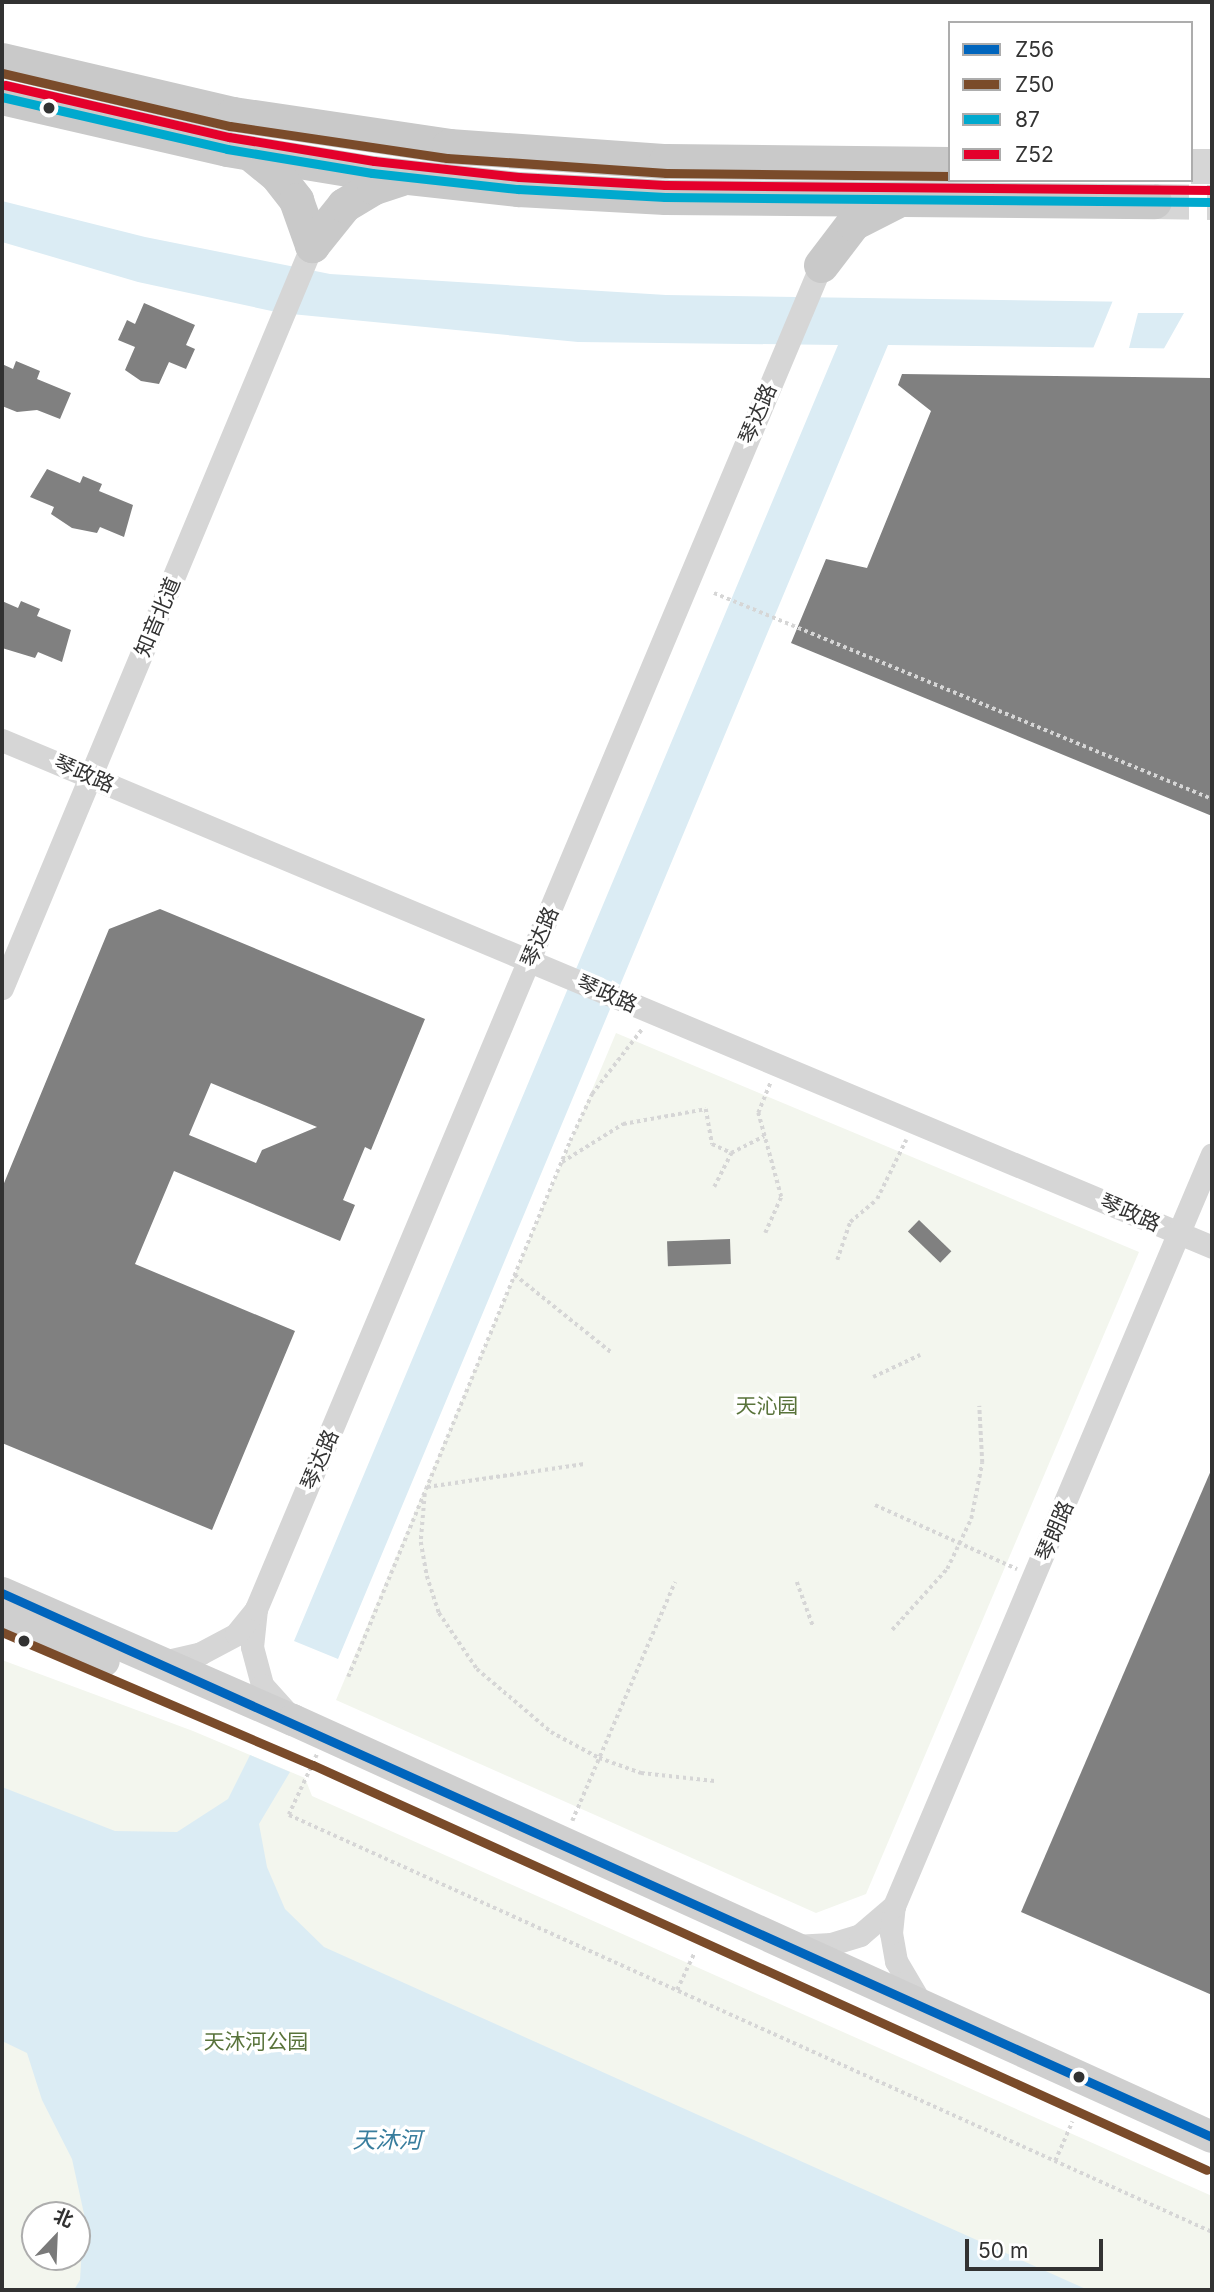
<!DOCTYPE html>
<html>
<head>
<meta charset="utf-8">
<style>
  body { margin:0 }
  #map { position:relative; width:1214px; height:2292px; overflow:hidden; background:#fff; font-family:Inter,"Noto Sans SC",sans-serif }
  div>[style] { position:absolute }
  .green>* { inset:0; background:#f3f6ee }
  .water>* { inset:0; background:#dbecf4 }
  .pier>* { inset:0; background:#fff }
  .building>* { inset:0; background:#808080; transform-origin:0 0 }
  .primary-tunnel>* { height:35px; margin-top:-17.5px; transform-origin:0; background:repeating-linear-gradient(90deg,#d6d6d6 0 35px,transparent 0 53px) }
  .path>* { height:3.5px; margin-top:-1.75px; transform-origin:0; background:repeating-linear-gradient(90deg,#d6d6d6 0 3.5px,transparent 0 7px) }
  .street>* { height:23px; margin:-11.5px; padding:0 11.5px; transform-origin:11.5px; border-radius:11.5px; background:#d6d6d6 }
  .secondary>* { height:32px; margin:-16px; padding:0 16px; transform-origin:16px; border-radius:16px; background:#cfcfcf }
  .primary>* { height:35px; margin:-17.5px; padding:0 17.5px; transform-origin:17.5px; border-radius:17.5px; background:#c9c9c9 }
  .bus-1>* { height:9px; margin:-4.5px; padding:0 4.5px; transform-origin:4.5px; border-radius:4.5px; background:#0065bd }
  .bus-2>* { height:9px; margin:-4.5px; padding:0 4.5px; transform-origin:4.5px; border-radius:4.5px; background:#7a4b2a }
  .bus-3>* { height:9px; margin:-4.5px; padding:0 4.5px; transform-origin:4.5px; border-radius:4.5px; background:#00a9ce }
  .bus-4>* { height:9px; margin:-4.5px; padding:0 4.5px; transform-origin:4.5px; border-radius:4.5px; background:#e4002b }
  .dots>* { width:19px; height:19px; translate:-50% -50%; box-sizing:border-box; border:4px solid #fff; border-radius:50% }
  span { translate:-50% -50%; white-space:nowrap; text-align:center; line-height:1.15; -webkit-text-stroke:7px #fff; paint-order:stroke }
  .street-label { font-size:21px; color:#323232 }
  .park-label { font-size:21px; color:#59733b }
  .water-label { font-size:23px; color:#387d9d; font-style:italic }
  .frame { position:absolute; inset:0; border:4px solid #323232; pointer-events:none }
  .legend { position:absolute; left:948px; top:21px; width:245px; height:161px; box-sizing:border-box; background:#fff; border:2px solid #adadad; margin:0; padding:9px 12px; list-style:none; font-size:21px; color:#323232 }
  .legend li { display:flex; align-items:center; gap:14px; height:35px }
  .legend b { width:35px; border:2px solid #adadad }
  .north { position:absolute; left:21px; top:2201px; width:70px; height:70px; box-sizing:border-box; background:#fff; border:2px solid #adadad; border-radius:50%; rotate:23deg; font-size:19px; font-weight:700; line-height:28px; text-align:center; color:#323232 }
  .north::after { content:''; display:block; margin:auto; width:24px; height:32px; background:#7a7a7a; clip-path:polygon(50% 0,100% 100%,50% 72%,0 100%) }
  .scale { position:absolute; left:965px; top:2239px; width:138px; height:32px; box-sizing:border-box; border:4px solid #323232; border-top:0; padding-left:9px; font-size:21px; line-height:24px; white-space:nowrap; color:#323232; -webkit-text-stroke:5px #fff; paint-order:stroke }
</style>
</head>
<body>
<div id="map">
  <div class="green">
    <i style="clip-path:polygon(616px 1033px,1139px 1252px,866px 1894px,816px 1913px,336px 1700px)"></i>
    <i style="clip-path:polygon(evenodd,2px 1660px,193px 1731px,305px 1778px,312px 1796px,1212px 2196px,1212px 2290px,2px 2290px,2px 1660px,35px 2215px,77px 2215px,77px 2257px,35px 2257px,35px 2215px)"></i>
  </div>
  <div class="water">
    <i style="clip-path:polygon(2px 201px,145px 237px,330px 274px,666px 295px,1212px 303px,1212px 349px,888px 345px,338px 1659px,294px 1641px,838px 345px,578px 342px,281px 313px,138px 282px,2px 242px)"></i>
    <i style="clip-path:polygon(250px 1755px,290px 1772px,259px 1824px,267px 1867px,285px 1909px,324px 1947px,1088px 2290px,74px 2290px,80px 2280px,84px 2214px,72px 2159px,42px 2100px,27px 2053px,2px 2041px,2px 1787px,115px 1831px,177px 1832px,228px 1799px)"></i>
  </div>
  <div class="pier">
    <i style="clip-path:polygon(1114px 298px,1212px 300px,1212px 353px,1162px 352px,1184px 313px,1138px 313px,1128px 352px,1092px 351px)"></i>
  </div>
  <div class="building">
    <i style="clip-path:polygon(144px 303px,195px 325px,186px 345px,195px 349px,186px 369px,169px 362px,159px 384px,141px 381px,125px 370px,135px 347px,118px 340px,127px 320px,135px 324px)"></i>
    <i style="clip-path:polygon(16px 361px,40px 371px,37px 379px,71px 393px,60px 419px,37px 410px,17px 412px,2px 406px,2px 364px,13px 369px)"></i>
    <i style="clip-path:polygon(902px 374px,1212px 378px,1212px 816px,791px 643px,826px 559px,867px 568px,931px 411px,898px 385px)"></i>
    <i style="clip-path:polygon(47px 469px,80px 483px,83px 476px,102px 484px,99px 491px,133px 505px,124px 537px,100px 527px,97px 533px,72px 528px,51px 514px,54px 507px,30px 497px)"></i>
    <i style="clip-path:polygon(2px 601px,18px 608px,21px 601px,40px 609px,37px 616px,71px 630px,62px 662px,38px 652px,35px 658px,2px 648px)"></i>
    <i style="clip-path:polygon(evenodd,160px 909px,425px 1019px,371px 1150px,365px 1147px,343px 1200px,355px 1205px,340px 1241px,174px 1171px,135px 1264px,295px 1331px,212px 1530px,2px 1443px,2px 1188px,109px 929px,160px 909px,211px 1083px,317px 1127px,262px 1150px,256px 1163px,189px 1135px,211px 1083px)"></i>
    <i style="left:919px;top:1220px;width:45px;height:16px;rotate:44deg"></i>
    <i style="left:730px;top:1239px;width:25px;height:63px;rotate:88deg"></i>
    <i style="clip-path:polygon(1212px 1468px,1212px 1995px,1021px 1912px)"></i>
  </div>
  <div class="primary-tunnel">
    <i style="left:1191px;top:166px;width:21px"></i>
    <i style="left:1154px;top:201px;width:58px;rotate:1deg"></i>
  </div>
  <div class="path">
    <i style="left:714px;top:593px;width:539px;rotate:22.47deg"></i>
    <i style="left:562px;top:1162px;width:72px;rotate:-31.9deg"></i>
    <i style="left:623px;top:1124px;width:84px;rotate:-10.2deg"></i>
    <i style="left:706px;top:1109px;width:36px;rotate:80deg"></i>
    <i style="left:712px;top:1144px;width:21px;rotate:25deg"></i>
    <i style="left:714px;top:1187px;width:38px;rotate:-63deg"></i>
    <i style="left:731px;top:1153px;width:37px;rotate:-27deg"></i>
    <i style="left:765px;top:1233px;width:39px;rotate:-66deg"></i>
    <i style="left:781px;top:1197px;width:87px;rotate:-105.3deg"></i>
    <i style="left:758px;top:1113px;width:32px;rotate:-68deg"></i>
    <i style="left:837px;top:1260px;width:40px;rotate:-71.1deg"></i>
    <i style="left:850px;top:1222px;width:35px;rotate:-40deg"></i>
    <i style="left:877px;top:1199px;width:66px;rotate:-63.8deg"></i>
    <i style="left:515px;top:1275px;width:124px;rotate:38.8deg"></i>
    <i style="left:873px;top:1377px;width:52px;rotate:-25.1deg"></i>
    <i style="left:427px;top:1487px;width:159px;rotate:-8.3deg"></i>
    <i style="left:425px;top:1494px;width:48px;rotate:94.8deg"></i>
    <i style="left:421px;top:1542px;width:35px;rotate:80deg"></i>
    <i style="left:427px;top:1576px;width:39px;rotate:72deg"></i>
    <i style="left:439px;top:1613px;width:68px;rotate:55.8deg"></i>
    <i style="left:477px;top:1669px;width:97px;rotate:40.4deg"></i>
    <i style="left:551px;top:1732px;width:55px;rotate:28.4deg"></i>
    <i style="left:599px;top:1758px;width:45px;rotate:19.7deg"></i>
    <i style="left:641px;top:1773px;width:74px;rotate:6.2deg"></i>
    <i style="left:875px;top:1505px;width:156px;rotate:24.3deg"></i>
    <i style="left:797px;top:1582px;width:47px;rotate:70deg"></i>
    <i style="left:892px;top:1630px;width:82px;rotate:-48deg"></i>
    <i style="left:947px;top:1569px;width:55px;rotate:-64.4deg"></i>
    <i style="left:971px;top:1519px;width:57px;rotate:-78.9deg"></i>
    <i style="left:982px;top:1463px;width:57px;rotate:-93deg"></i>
    <i style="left:348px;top:1677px;width:580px;rotate:-67.5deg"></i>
    <i style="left:570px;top:1141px;width:52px;rotate:-64.9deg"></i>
    <i style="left:592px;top:1094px;width:82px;rotate:-52.4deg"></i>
    <i style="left:317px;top:1755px;width:66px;rotate:115deg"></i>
    <i style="left:289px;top:1815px;width:1013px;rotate:24.31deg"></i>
    <i style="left:572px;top:1821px;width:260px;rotate:-66.7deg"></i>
    <i style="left:677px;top:1990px;width:40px;rotate:-65deg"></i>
    <i style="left:1055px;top:2161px;width:43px;rotate:-66.4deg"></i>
  </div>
  <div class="street">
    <i style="left:2px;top:740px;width:1312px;rotate:22.73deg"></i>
    <i style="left:2px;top:988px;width:805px;rotate:-67.35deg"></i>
    <i style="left:256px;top:1609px;width:38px;rotate:96deg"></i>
    <i style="left:252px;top:1647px;width:39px;rotate:75deg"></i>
    <i style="left:262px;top:1685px;width:39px;rotate:48deg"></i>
    <i style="left:163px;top:1662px;width:39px;rotate:-13deg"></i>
    <i style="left:201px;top:1653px;width:40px;rotate:-28deg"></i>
    <i style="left:236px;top:1634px;width:32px;rotate:-51deg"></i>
    <i style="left:256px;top:1609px;width:1458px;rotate:-67.2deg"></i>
    <i style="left:794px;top:1946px;width:37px;rotate:-3deg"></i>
    <i style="left:831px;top:1944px;width:30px;rotate:-17deg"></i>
    <i style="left:860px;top:1935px;width:45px;rotate:-40.5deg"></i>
    <i style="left:922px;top:2005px;width:51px;rotate:-120.6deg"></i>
    <i style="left:896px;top:1961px;width:28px;rotate:-100deg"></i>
    <i style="left:891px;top:1933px;width:27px;rotate:-84deg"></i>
    <i style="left:894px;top:1906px;width:816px;rotate:-67.08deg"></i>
  </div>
  <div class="secondary">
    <i style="left:2px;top:1593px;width:318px;rotate:23.6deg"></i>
    <i style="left:293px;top:1720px;width:1009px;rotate:24.41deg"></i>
    <i style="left:2px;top:1619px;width:110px;rotate:22.4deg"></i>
  </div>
  <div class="primary">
    <i style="left:2px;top:60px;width:237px;rotate:13.2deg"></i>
    <i style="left:233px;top:114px;width:218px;rotate:8.4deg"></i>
    <i style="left:449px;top:146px;width:218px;rotate:4deg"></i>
    <i style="left:666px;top:161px;width:284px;rotate:0.6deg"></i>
    <i style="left:2px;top:97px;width:231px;rotate:13deg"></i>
    <i style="left:227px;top:149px;width:147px;rotate:9.4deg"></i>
    <i style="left:372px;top:173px;width:147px;rotate:6.3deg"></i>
    <i style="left:518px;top:189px;width:147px;rotate:3.1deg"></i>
    <i style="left:665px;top:197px;width:489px;rotate:0.5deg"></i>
    <i style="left:251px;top:154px;width:32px;rotate:39deg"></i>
    <i style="left:276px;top:174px;width:33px;rotate:52deg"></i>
    <i style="left:296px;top:200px;width:48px;rotate:70.4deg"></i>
    <i style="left:312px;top:245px;width:51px;rotate:-51.3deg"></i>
    <i style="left:344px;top:205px;width:35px;rotate:-31deg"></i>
    <i style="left:374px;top:187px;width:28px;rotate:-18deg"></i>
    <i style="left:821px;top:265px;width:53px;rotate:-52.7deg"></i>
    <i style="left:853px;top:223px;width:48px;rotate:-27.1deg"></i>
  </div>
  <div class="bus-1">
    <i style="left:2px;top:1593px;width:1327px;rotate:24.21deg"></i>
  </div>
  <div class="bus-2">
    <i style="left:2px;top:73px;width:234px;rotate:13.1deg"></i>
    <i style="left:230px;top:126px;width:219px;rotate:8.4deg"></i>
    <i style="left:447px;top:158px;width:220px;rotate:3.9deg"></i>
    <i style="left:666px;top:173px;width:284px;rotate:0.6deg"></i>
    <i style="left:2px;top:1632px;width:338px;rotate:23.2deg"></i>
    <i style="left:313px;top:1765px;width:981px;rotate:24.37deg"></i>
  </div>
  <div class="bus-3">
    <i style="left:2px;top:97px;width:231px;rotate:13deg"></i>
    <i style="left:227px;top:149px;width:147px;rotate:9.4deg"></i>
    <i style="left:372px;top:173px;width:147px;rotate:6.3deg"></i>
    <i style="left:518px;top:189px;width:147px;rotate:3.1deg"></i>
    <i style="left:665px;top:197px;width:547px;rotate:0.52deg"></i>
  </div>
  <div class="bus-4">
    <i style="left:5px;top:85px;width:230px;rotate:13.1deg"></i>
    <i style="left:229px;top:137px;width:147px;rotate:9.4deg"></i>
    <i style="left:374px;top:161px;width:146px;rotate:6.3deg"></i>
    <i style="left:519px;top:177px;width:146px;rotate:3.1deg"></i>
    <i style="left:665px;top:185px;width:547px;rotate:0.52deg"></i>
  </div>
  <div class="dots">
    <i style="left:49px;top:108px;background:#323232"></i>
    <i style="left:24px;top:1641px;background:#323232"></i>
    <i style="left:1079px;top:2077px;background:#323232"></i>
  </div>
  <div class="street-label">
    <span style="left:758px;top:414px;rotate:-67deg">琴达路</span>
    <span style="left:158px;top:617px;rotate:-67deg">知音北道</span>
    <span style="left:84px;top:774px;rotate:23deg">琴政路</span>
    <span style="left:540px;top:937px;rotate:-67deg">琴达路</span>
    <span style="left:607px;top:994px;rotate:23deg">琴政路</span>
    <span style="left:1130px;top:1213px;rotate:23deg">琴政路</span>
    <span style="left:320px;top:1460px;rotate:-67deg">琴达路</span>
    <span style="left:1055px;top:1531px;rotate:-67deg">琴朗路</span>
  </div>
  <div class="park-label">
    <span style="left:767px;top:1406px">天沁园</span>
    <span style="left:256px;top:2042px">天沐河公园</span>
  </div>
  <div class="water-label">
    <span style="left:387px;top:2140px">天沐河</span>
  </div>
  <div class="frame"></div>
  <ul class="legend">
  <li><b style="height:9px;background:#0065bd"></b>Z56</li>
  <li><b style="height:9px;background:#7a4b2a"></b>Z50</li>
  <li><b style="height:9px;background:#00a9ce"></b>87</li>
  <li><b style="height:9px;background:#e4002b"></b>Z52</li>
  </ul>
  <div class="north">北</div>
  <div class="scale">50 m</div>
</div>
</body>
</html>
